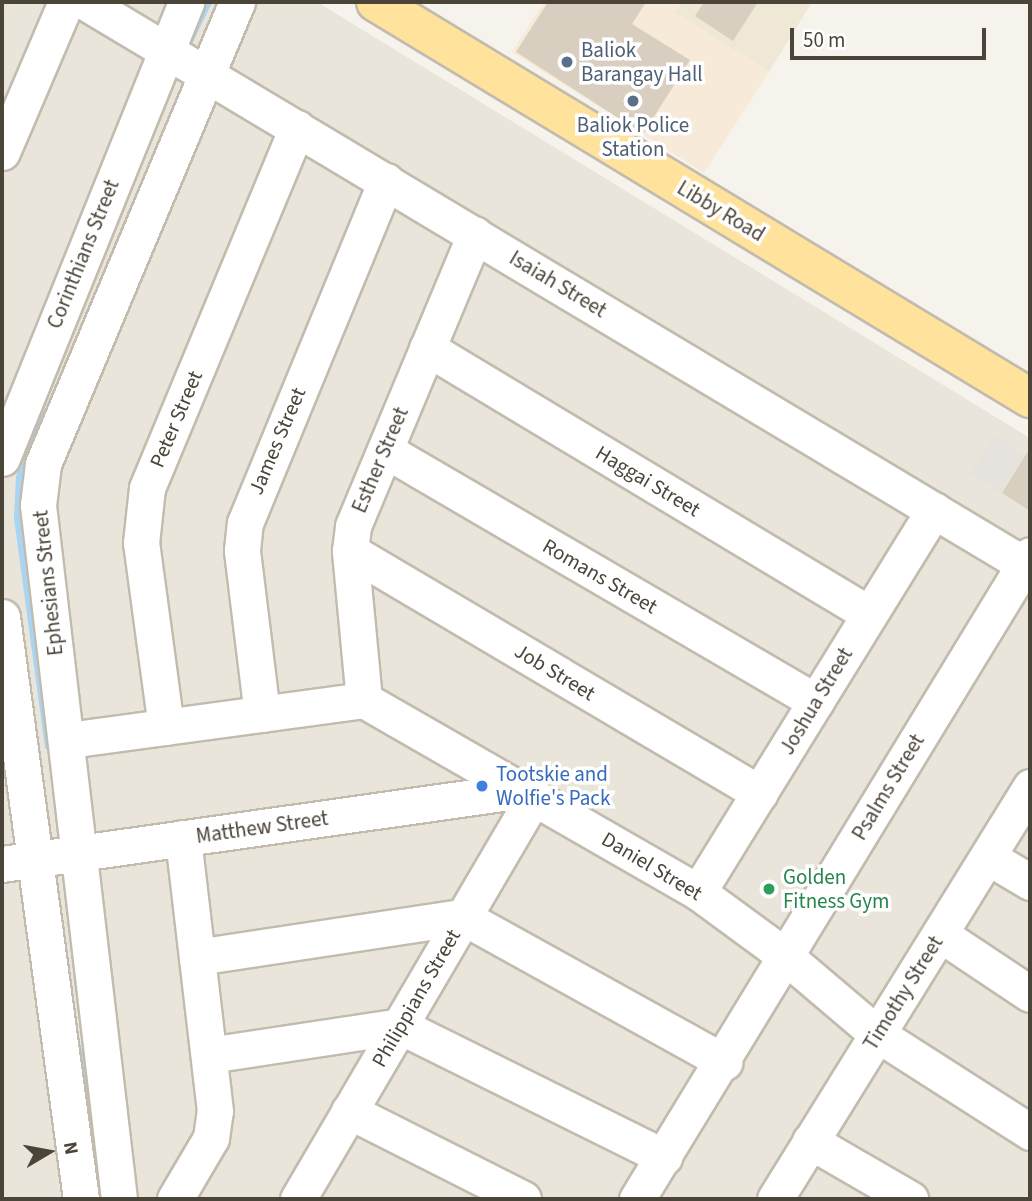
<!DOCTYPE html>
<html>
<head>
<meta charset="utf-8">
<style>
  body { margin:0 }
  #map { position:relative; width:1032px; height:1201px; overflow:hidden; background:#f6f3ec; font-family:"Source Sans 3",sans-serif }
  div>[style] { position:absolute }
  .residential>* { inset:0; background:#eae5da }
  .commercial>* { inset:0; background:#f7ead8 }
  .industrial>* { inset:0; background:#e6e2dd; transform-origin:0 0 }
  .education>* { inset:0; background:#efe8d6 }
  .stream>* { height:8px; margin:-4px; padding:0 4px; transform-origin:4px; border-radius:4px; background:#a9d4f2 }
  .building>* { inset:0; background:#d8cfc1 }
  .roads { filter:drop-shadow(2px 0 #c2bbae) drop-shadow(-2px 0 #c2bbae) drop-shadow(0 2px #c2bbae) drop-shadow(0 -2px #c2bbae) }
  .minor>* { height:35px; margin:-17.5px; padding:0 17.5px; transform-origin:17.5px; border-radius:17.5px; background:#fff }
  .major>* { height:38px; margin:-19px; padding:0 19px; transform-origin:19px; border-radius:19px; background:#ffe39c }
  .dots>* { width:19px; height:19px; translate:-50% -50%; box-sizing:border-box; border:4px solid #fff; border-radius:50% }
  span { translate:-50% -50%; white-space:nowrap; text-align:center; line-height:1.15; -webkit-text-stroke:7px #fff; paint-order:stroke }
  .service-label { font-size:21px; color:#4e5e75 }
  .left { translate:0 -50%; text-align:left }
  .street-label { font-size:21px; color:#4b4439 }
  .shop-label { font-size:21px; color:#366cbe }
  .leisure-label { font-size:21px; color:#27864d }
  .frame { position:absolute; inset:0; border:4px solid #4b4439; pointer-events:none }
  .north { position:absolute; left:14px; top:1117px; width:70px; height:70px; -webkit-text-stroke:5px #fff; paint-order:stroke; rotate:80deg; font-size:19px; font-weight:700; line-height:28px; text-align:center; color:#4b4439 }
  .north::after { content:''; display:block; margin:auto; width:24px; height:32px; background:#4b4439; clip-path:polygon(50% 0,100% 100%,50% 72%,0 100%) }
  .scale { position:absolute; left:790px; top:28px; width:196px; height:32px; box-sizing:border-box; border:4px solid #4b4439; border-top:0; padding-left:9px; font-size:21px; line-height:24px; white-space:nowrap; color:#4b4439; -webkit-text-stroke:5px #fff; paint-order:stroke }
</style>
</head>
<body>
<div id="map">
  <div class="residential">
    <i style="clip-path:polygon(2px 2px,317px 2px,1030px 438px,1030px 1199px,2px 1199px)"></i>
  </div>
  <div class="commercial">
    <i style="clip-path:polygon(544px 2px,682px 2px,676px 12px,769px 72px,704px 173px,512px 52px)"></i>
  </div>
  <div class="industrial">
    <i style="left:994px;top:435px;width:37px;height:45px;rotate:33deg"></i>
  </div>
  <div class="education">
    <i style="clip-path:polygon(682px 2px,812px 2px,769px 72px,675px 12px)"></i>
  </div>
  <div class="stream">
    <i style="left:187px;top:45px;width:48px;rotate:-64deg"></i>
    <i style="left:41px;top:407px;width:74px;rotate:106.5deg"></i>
    <i style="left:20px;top:478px;width:40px;rotate:92.9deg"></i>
    <i style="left:18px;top:518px;width:230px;rotate:82.3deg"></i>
    <i style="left:84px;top:1052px;width:148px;rotate:83.8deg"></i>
  </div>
  <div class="building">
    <i style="clip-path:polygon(548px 2px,646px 2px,632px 24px,690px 60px,643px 134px,516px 52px)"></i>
    <i style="clip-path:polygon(704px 2px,758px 2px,733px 41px,695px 16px)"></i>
    <i style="clip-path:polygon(1030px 448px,1030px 511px,1002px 493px)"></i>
  </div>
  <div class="roads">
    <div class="minor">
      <i style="left:85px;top:2px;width:1102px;rotate:30.92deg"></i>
      <i style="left:2px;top:152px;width:163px;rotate:-66.9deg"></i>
      <i style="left:427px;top:348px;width:516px;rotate:31.04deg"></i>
      <i style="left:385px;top:450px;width:499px;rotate:30.3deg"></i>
      <i style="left:2px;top:458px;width:492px;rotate:-68deg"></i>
      <i style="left:350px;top:551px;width:476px;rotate:30.6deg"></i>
      <i style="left:2px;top:617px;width:587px;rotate:82.27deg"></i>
      <i style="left:364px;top:700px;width:150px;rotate:-95.4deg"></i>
      <i style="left:350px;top:551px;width:25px;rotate:-83deg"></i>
      <i style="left:353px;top:526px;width:316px;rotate:-67.3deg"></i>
      <i style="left:262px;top:714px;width:165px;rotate:-97deg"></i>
      <i style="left:242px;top:550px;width:27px;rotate:-84deg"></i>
      <i style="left:245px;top:523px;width:370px;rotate:-67.6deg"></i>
      <i style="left:166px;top:727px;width:186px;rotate:-97.7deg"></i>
      <i style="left:141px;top:543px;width:55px;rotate:-83.8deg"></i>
      <i style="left:147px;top:488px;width:390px;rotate:-67.4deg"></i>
      <i style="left:68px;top:740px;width:299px;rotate:-7.7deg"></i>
      <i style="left:364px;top:700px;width:385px;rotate:29.9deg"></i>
      <i style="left:698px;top:892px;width:108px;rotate:36.3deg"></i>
      <i style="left:785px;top:956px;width:121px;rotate:40.3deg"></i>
      <i style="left:877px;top:1034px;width:182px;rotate:32.6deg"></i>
      <i style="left:988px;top:857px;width:49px;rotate:30.8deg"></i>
      <i style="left:2px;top:864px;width:526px;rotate:-8.08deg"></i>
      <i style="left:698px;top:892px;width:449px;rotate:-58.3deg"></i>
      <i style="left:940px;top:934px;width:108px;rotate:33.7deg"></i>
      <i style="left:197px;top:957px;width:269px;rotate:-8.6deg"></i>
      <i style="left:463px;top:917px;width:299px;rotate:29deg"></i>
      <i style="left:209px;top:1055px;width:193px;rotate:-8.6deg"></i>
      <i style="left:400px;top:1026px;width:295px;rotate:26.4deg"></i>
      <i style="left:349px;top:1111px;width:195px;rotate:26.8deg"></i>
      <i style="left:810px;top:1141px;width:116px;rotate:30.1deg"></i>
      <i style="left:119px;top:1199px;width:699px;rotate:-96.66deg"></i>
      <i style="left:38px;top:505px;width:41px;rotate:-83deg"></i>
      <i style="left:43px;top:464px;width:501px;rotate:-67.22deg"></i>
      <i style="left:175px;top:1199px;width:71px;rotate:-59.5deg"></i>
      <i style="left:211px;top:1138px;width:27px;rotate:-82deg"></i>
      <i style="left:215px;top:1111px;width:275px;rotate:-96.7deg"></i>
      <i style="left:298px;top:1199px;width:467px;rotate:-59.6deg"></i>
      <i style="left:637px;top:1199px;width:754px;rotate:-58.61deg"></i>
      <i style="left:775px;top:1199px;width:485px;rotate:-58.2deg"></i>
    </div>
    <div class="major">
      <i style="left:376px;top:2px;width:765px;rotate:31.2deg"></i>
    </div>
  </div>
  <div class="dots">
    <i style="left:567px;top:62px;background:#5c6f8a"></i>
    <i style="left:633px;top:101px;background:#5c6f8a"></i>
    <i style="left:482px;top:786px;background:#3f7fe0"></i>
    <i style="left:769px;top:889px;background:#2e9e5b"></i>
  </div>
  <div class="service-label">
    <span class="left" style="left:581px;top:62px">Baliok<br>Barangay Hall</span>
    <span style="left:633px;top:137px">Baliok Police<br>Station</span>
  </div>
  <div class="street-label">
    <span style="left:721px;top:211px;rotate:31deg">Libby Road</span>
    <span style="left:83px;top:254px;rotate:-68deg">Corinthians Street</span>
    <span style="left:558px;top:284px;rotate:31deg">Isaiah Street</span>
    <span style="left:176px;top:419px;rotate:-67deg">Peter Street</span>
    <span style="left:277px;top:441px;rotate:-67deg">James Street</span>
    <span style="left:380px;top:460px;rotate:-67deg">Esther Street</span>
    <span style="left:648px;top:481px;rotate:31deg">Haggai Street</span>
    <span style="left:600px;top:576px;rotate:30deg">Romans Street</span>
    <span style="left:48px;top:583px;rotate:-96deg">Ephesians Street</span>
    <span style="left:555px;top:672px;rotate:31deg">Job Street</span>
    <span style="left:816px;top:701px;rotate:-59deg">Joshua Street</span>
    <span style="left:888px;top:787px;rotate:-59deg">Psalms Street</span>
    <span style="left:262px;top:827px;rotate:-8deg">Matthew Street</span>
    <span style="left:652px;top:866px;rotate:31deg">Daniel Street</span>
    <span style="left:903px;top:993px;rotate:-58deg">Timothy Street</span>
    <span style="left:416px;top:998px;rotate:-60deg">Philippians Street</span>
  </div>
  <div class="shop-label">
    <span class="left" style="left:496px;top:786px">Tootskie and<br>Wolfie's Pack</span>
  </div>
  <div class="leisure-label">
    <span class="left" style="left:783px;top:889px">Golden<br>Fitness Gym</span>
  </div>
  <div class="frame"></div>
  <div class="north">N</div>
  <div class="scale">50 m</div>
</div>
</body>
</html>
